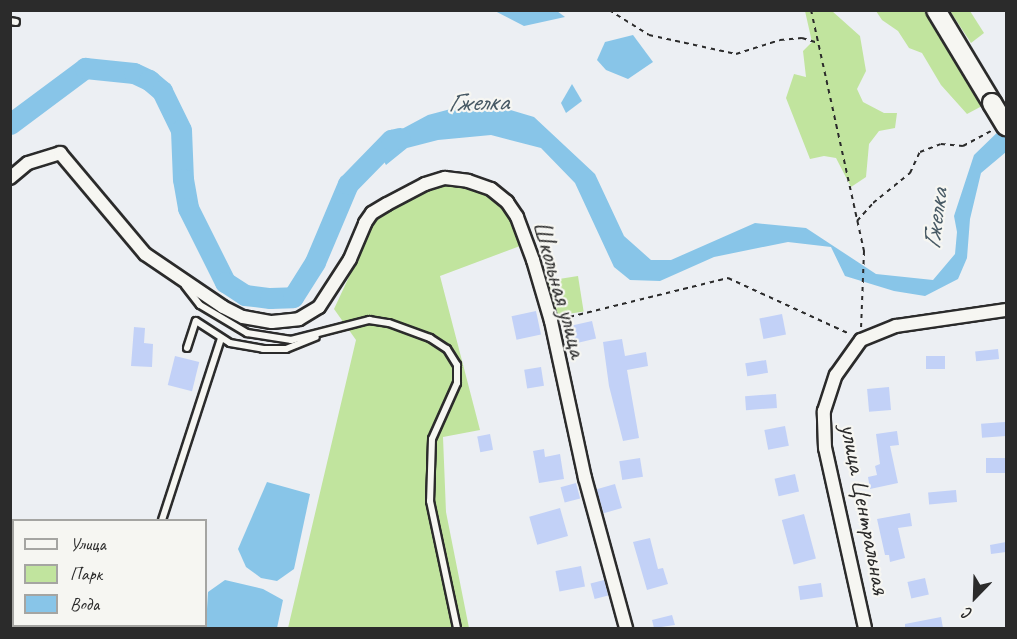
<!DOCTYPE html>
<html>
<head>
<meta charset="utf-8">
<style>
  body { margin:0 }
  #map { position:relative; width:1017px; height:639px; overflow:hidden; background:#eceff3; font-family:Caveat,sans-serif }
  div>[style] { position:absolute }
  .green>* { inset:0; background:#c1e49e; transform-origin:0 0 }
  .water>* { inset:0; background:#88c5e8 }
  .river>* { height:21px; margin:-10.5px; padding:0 10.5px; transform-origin:10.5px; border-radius:10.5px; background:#88c5e8 }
  .building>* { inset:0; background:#c2d1f7; transform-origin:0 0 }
  .path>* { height:2px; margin-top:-1px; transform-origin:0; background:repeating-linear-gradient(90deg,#2b2b2b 0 4.5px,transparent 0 9px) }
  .roads { filter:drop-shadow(2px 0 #2b2b2b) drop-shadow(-2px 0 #2b2b2b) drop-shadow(0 2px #2b2b2b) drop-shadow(0 -2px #2b2b2b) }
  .service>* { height:6px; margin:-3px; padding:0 3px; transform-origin:3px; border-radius:3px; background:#f6f6f2 }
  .minor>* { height:12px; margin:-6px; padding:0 6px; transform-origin:6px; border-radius:6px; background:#f6f6f2 }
  .secondary>* { height:18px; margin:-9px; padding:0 9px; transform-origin:9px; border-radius:9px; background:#f6f6f2 }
  .bridges { filter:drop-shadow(2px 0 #2b2b2b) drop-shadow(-2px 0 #2b2b2b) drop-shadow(0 2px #2b2b2b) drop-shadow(0 -2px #2b2b2b) }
  .secondary-bridge>* { height:18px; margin:-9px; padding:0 9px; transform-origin:9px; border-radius:9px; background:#f6f6f2 }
  span { translate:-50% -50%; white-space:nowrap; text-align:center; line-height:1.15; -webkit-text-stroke:4.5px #f6f6f2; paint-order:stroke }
  .street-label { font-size:26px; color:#2b2b2b }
  .water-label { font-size:27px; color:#475964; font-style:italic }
  .frame { position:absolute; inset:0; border:12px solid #2b2b2b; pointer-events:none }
  .legend { position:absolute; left:12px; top:519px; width:195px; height:108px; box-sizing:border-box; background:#f6f6f2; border:2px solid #a5a5a2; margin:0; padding:8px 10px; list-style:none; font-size:18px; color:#2b2b2b }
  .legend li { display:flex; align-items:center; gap:12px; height:30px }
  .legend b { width:30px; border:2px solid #a5a5a2 }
  .north { position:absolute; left:945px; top:567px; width:60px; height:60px; -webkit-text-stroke:4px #f6f6f2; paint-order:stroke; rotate:203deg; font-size:16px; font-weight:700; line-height:24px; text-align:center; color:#2b2b2b }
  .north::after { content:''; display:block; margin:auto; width:21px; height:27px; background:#2b2b2b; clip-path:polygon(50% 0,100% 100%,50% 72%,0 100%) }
</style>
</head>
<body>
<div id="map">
  <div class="green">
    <i style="clip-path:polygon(805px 11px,832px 11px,860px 36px,866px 71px,857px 89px,863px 102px,884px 113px,897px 113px,895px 128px,879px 131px,869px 144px,866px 177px,851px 187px,836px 158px,824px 156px,810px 159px,786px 98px,794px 74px,806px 77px,803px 51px,812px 42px)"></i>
    <i style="clip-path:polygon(876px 11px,924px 11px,982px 106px,967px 114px,941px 85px,922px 53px,909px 48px,898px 31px,882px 20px)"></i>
    <i style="clip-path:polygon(950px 11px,970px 11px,984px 33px,971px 43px)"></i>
    <i style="clip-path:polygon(461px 180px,505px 206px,520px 246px,440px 276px,480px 430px,443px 437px,446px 512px,469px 628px,288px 628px,356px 340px,334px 309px,375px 221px,425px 188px)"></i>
    <i style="left:578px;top:276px;width:36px;height:40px;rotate:81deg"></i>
  </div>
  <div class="water">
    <i style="clip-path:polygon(493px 10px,557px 11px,565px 17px,524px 26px)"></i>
    <i style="clip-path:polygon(633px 35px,653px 62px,628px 79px,606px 70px,597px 60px,605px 42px)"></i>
    <i style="clip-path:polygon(572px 84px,582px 101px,566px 113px,561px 103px)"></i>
    <i style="clip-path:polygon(481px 101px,534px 117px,595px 174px,624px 236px,651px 260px,671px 260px,755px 223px,806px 228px,876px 274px,933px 280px,955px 254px,957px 232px,954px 216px,974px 155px,1006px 124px,1006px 152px,981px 173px,970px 219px,967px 258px,958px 279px,925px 296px,894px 291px,845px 276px,831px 247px,788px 242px,714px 257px,660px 281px,630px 280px,614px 267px,575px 183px,541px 148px,491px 135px,438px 140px,407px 148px,386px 165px,374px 144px,428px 115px)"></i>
    <i style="clip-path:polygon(267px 482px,310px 494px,294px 569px,277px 581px,261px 578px,246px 567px,238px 549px)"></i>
    <i style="clip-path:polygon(225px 580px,263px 589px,283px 600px,277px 628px,204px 628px,201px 626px,206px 626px,208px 592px)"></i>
  </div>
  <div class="river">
    <i style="left:10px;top:124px;width:94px;rotate:-36.7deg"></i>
    <i style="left:85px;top:68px;width:49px;rotate:5.8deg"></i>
    <i style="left:134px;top:73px;width:17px;rotate:25deg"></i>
    <i style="left:149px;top:80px;width:17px;rotate:40deg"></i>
    <i style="left:162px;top:91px;width:43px;rotate:64deg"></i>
    <i style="left:181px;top:130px;width:49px;rotate:87.7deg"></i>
    <i style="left:183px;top:179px;width:29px;rotate:80deg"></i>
    <i style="left:188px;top:208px;width:83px;rotate:63.4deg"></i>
    <i style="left:225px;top:282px;width:24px;rotate:33deg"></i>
    <i style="left:245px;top:295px;width:25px;rotate:7deg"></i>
    <i style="left:270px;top:298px;width:23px;rotate:-2deg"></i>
    <i style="left:293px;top:297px;width:41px;rotate:-57.8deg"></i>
    <i style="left:315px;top:262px;width:85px;rotate:-67.1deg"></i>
    <i style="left:348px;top:184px;width:62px;rotate:-45.7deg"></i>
    <i style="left:391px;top:140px;width:9px;rotate:-13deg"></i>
  </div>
  <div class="building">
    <i style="left:536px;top:311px;width:24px;height:25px;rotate:78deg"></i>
    <i style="left:782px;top:314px;width:21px;height:23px;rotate:79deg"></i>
    <i style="left:592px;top:321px;width:18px;height:26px;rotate:77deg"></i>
    <i style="clip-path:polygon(134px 327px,145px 328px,144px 343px,153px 344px,152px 367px,131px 366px)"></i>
    <i style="clip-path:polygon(622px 339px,625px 356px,646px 352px,648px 366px,627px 370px,639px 438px,623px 441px,609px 386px,603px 342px)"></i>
    <i style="left:998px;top:349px;width:10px;height:23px;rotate:84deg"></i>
    <i style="left:175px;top:356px;width:25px;height:30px;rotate:14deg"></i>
    <i style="left:926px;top:356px;width:19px;height:13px"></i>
    <i style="left:766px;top:360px;width:13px;height:21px;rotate:81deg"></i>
    <i style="left:541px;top:367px;width:19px;height:17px;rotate:81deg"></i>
    <i style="left:889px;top:387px;width:23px;height:22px;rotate:85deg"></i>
    <i style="left:776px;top:394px;width:14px;height:31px;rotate:86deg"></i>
    <i style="left:1005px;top:422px;width:14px;height:24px;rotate:86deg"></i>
    <i style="left:785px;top:426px;width:20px;height:21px;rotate:79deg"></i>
    <i style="clip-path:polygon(897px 431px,899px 445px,890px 446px,898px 483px,870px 489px,868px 477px,877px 475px,875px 466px,880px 464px,876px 434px)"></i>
    <i style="left:490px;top:434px;width:16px;height:13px;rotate:79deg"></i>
    <i style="clip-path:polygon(544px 449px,545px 457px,560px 454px,564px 479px,539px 483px,533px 451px)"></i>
    <i style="left:640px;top:458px;width:19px;height:21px;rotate:81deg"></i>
    <i style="left:1006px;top:458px;width:15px;height:20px;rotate:90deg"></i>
    <i style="left:795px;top:474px;width:18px;height:21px;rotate:77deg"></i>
    <i style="left:576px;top:483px;width:16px;height:16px;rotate:75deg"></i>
    <i style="left:615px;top:484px;width:25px;height:19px;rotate:74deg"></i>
    <i style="left:956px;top:490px;width:12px;height:28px;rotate:85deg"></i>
    <i style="left:560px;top:508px;width:29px;height:32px;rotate:74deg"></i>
    <i style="clip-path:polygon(910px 513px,912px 526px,898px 528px,905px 558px,890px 562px,889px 555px,885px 555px,877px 519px)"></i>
    <i style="left:804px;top:514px;width:46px;height:23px;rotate:75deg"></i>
    <i style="clip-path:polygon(650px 538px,658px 569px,663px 568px,668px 584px,647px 590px,633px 542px)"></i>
    <i style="clip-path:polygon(1006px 542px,1006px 552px,991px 554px,990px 545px)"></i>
    <i style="left:581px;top:566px;width:21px;height:26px;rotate:79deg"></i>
    <i style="left:925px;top:578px;width:17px;height:18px;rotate:77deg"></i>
    <i style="left:604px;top:580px;width:16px;height:14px;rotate:75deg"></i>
    <i style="left:821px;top:583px;width:14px;height:23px;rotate:82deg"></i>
    <i style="clip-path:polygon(672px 615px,675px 625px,654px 628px,652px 620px)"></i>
    <i style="clip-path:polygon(941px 617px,943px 628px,905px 628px,905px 624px)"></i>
  </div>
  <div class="path">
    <i style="left:609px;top:10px;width:47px;rotate:32deg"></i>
    <i style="left:649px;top:35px;width:89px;rotate:12.3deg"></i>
    <i style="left:736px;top:54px;width:46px;rotate:-17.7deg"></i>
    <i style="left:780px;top:40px;width:22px;rotate:-5deg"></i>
    <i style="left:802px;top:38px;width:17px;rotate:17deg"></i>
    <i style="left:811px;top:10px;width:247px;rotate:77.6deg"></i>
    <i style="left:864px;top:251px;width:78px;rotate:92.2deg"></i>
    <i style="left:857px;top:221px;width:24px;rotate:-48deg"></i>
    <i style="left:873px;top:203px;width:48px;rotate:-39deg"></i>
    <i style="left:910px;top:173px;width:23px;rotate:-65deg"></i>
    <i style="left:920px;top:152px;width:22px;rotate:-21deg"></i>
    <i style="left:941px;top:144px;width:22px;rotate:5deg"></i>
    <i style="left:963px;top:146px;width:32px;rotate:-28deg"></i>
    <i style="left:561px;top:319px;width:172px;rotate:-13.8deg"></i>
    <i style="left:728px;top:278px;width:134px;rotate:24.7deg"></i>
  </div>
  <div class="roads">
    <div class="service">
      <i style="left:10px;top:21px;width:6px;rotate:9deg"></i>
      <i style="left:185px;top:286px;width:24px;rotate:52deg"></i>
      <i style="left:200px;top:305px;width:55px;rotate:30.8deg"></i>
      <i style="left:247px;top:333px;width:45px;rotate:9deg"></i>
      <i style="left:291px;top:340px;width:81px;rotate:-14.4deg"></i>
      <i style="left:369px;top:320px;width:20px;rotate:9deg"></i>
      <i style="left:389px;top:323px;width:44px;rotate:20.1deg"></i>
      <i style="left:430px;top:338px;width:20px;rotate:33deg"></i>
      <i style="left:447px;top:349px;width:19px;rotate:58deg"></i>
      <i style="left:457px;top:365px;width:18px;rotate:90deg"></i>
      <i style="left:457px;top:383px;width:61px;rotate:114.1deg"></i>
      <i style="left:432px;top:439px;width:62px;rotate:91.8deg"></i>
      <i style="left:430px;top:501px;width:130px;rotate:78deg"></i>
      <i style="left:187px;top:348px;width:28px;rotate:-72deg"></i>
      <i style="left:196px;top:321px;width:40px;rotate:32.9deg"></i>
      <i style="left:230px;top:343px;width:34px;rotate:10deg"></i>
      <i style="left:263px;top:349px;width:23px"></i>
      <i style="left:286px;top:349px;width:32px;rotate:-22deg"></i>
      <i style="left:162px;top:520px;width:191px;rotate:-72deg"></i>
      <i style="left:128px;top:628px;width:2px;rotate:-63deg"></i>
    </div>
    <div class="minor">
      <i style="left:10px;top:178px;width:23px;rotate:-40deg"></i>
      <i style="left:28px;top:163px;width:34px;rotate:-17deg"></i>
      <i style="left:60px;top:153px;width:132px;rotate:49.9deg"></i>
      <i style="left:145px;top:254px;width:94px;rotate:34.2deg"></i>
      <i style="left:223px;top:307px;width:22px;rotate:27deg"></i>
      <i style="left:243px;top:317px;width:29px;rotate:10deg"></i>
      <i style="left:272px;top:322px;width:27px;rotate:-6deg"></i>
      <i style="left:299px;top:319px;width:23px;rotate:-31deg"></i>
      <i style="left:319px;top:307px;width:57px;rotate:-57.1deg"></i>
      <i style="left:350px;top:259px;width:39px;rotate:-67deg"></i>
      <i style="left:365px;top:223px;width:12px;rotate:-55deg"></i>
      <i style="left:372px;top:213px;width:17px;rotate:-31deg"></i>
      <i style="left:387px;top:204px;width:43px;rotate:-27.8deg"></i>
      <i style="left:425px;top:184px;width:21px;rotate:-17deg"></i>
      <i style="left:445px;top:178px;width:23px;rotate:7deg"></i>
      <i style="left:468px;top:181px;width:24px;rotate:19deg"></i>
      <i style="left:491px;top:189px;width:21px;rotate:39deg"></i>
      <i style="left:507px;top:202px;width:18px;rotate:56deg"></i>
      <i style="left:517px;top:217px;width:46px;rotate:69.6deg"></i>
      <i style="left:533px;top:260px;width:64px;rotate:73.6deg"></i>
      <i style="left:551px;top:321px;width:161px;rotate:77.8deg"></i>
      <i style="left:585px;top:478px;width:156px;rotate:74.7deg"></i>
      <i style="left:865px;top:628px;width:184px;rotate:-102.5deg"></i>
      <i style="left:825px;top:448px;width:37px;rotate:-92deg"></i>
      <i style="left:824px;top:411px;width:38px;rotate:-72deg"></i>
      <i style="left:836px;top:375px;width:43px;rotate:-54.5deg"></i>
      <i style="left:861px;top:340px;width:38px;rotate:-22deg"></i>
      <i style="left:896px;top:326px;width:111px;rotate:-8.3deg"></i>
    </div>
    <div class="secondary">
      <i style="left:936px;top:10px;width:109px;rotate:58.9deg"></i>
    </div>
  </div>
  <div class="bridges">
    <div class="secondary-bridge">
      <i style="left:992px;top:103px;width:27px;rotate:59deg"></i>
    </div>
  </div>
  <div class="street-label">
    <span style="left:560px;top:289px;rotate:74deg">Школьная улица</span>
    <span style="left:865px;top:509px;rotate:79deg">улица Центральная</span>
  </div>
  <div class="water-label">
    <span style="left:478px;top:102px;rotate:-1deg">Гжелка</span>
    <span style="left:935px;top:219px;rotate:-82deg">Гжелка</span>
  </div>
  <div class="frame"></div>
  <ul class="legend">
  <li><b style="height:8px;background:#f6f6f2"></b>Улица</li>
  <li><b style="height:16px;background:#c1e49e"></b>Парк</li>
  <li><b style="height:16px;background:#88c5e8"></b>Вода</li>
  </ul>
  <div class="north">С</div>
</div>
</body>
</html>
